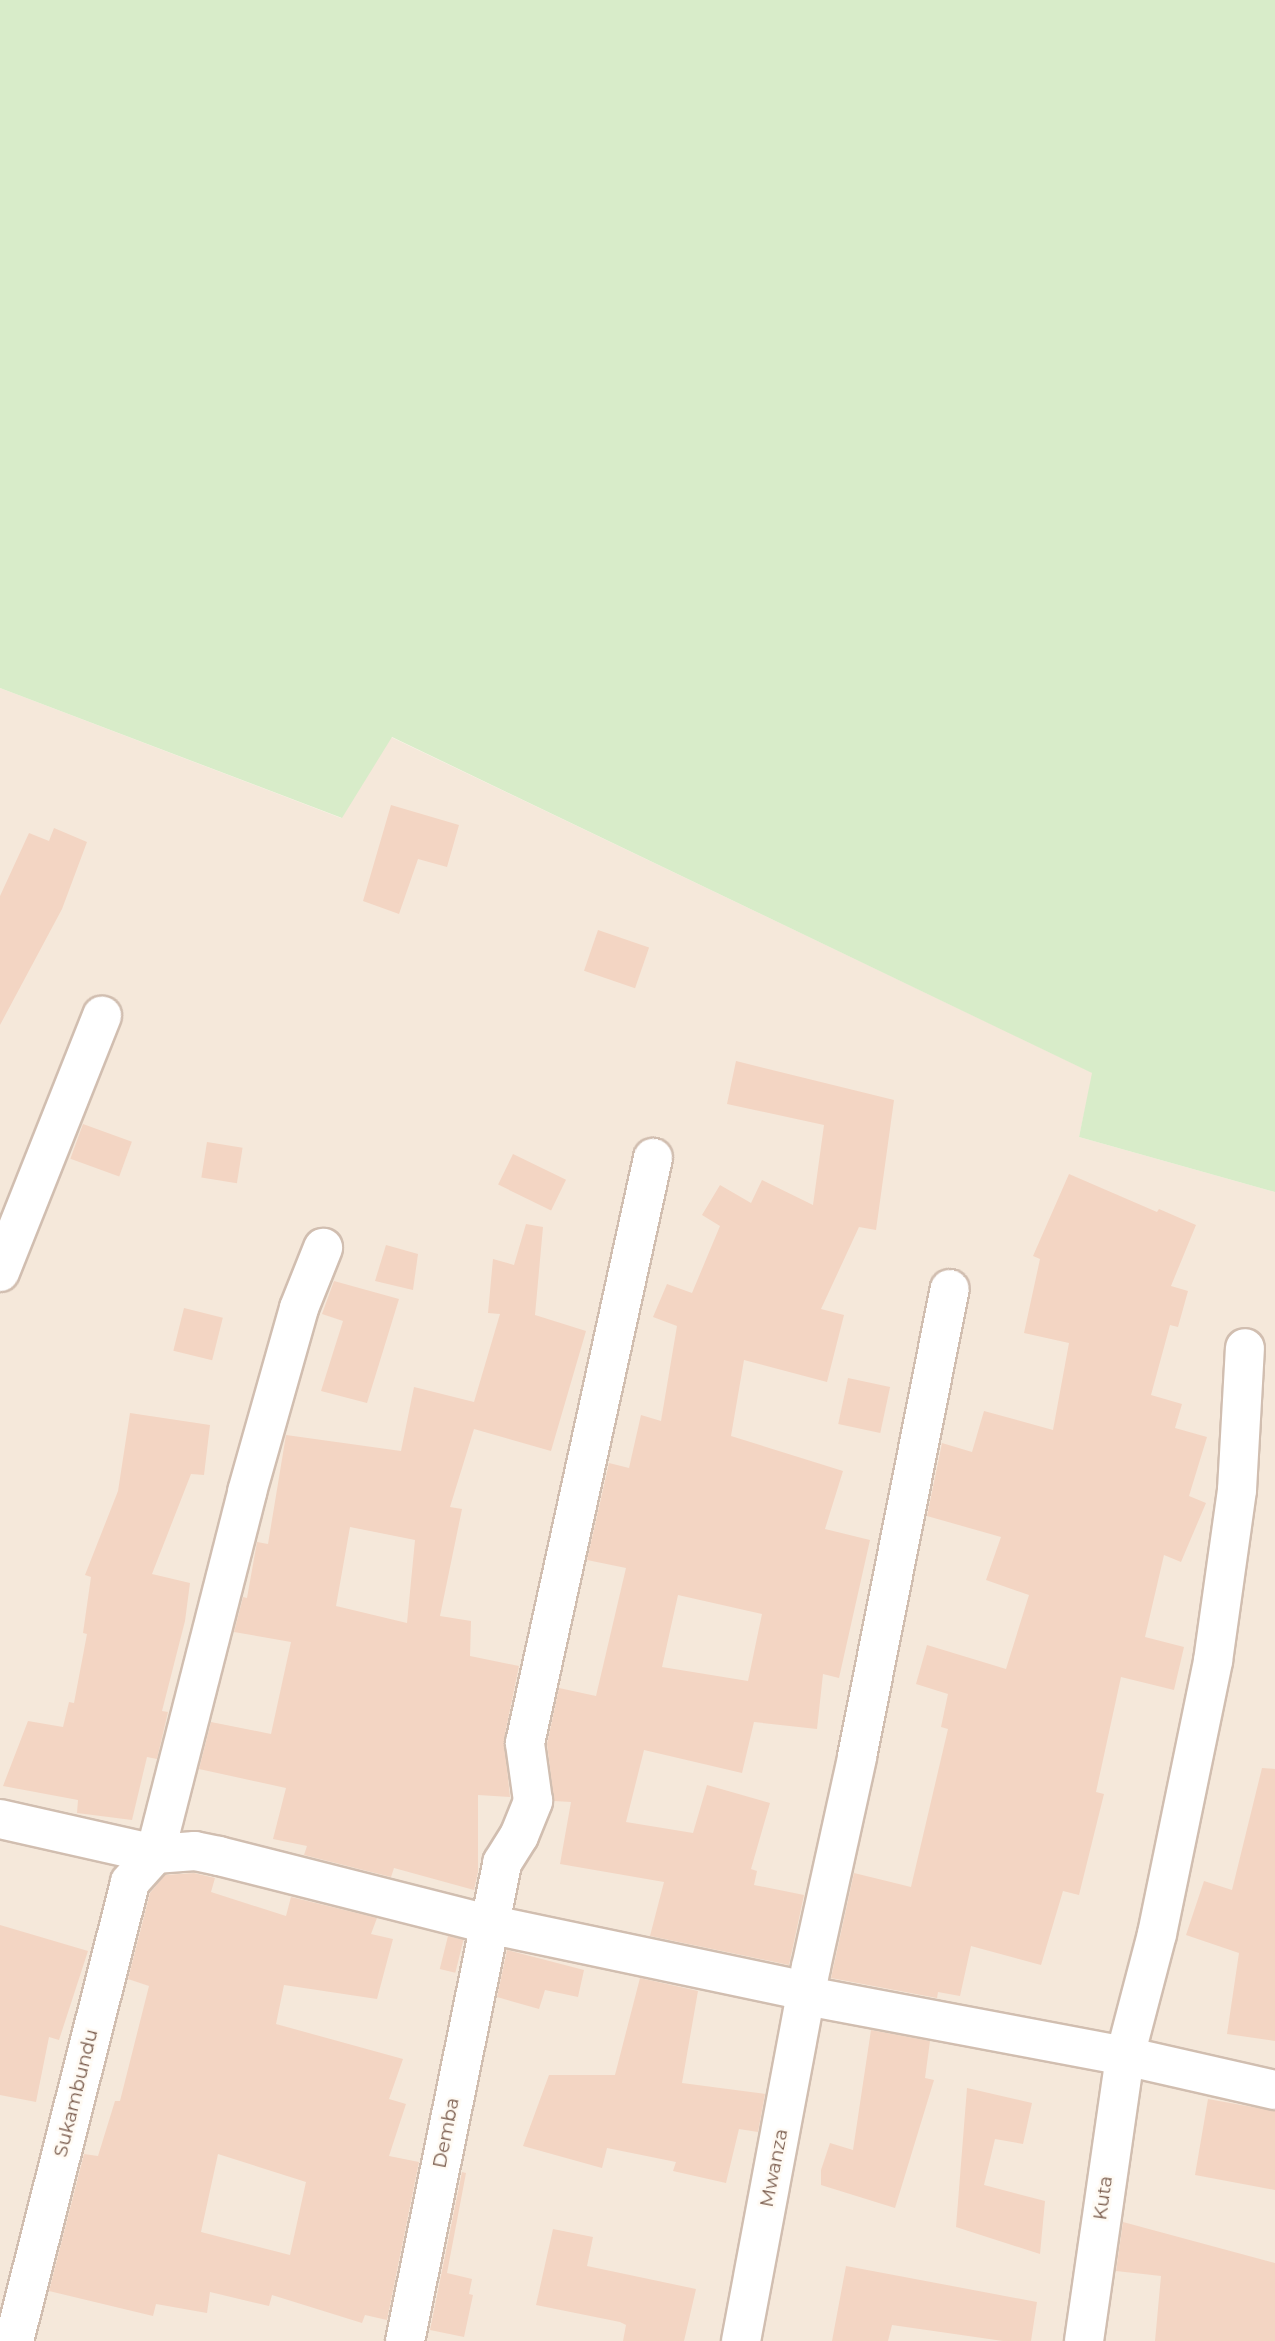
<!DOCTYPE html>
<html>
<head>
<meta charset="utf-8">
<style>
  body { margin:0 }
  #map { position:relative; width:1275px; height:2341px; overflow:hidden; background:#fdf6ec; font-family:Montserrat,sans-serif }
  div>[style] { position:absolute }
  .residential>* { inset:0; background:#f5e8da }
  .green>* { inset:0; background:#d8ecc9 }
  .building>* { inset:0; background:#f3d5c3; transform-origin:0 0 }
  .roads { filter:drop-shadow(2px 0 #d1beb0) drop-shadow(-2px 0 #d1beb0) drop-shadow(0 2px #d1beb0) drop-shadow(0 -2px #d1beb0) }
  .minor>* { height:38px; margin:-19px; padding:0 19px; transform-origin:19px; border-radius:19px; background:#fff }
  span { translate:-50% -50%; white-space:nowrap; text-align:center; line-height:1.15; -webkit-text-stroke:5px #fffaf3; paint-order:stroke }
  .street-label { font-size:19px; color:#7a5c4d }
</style>
</head>
<body>
<div id="map">
  <div class="residential">
    <i style="clip-path:polygon(0 688px,341px 818px,391px 737px,1093px 1073px,1079px 1137px,1275px 1192px,1275px 2341px,0 2341px)"></i>
  </div>
  <div class="green">
    <i style="clip-path:polygon(0 0,1275px 0,1275px 1192px,1079px 1137px,1092px 1073px,392px 737px,342px 818px,0 688px)"></i>
  </div>
  <div class="building">
    <i style="clip-path:polygon(391px 805px,459px 825px,447px 867px,418px 859px,399px 914px,363px 901px)"></i>
    <i style="clip-path:polygon(54px 828px,87px 842px,62px 909px,0 1025px,0 896px,29px 833px,49px 841px)"></i>
    <i style="left:598px;top:930px;width:54px;height:43px;rotate:19deg"></i>
    <i style="clip-path:polygon(evenodd,736px 1061px,894px 1100px,876px 1230px,859px 1227px,821px 1309px,844px 1315px,827px 1382px,744px 1360px,731px 1436px,843px 1471px,825px 1529px,870px 1540px,839px 1678px,823px 1674px,817px 1729px,754px 1722px,742px 1773px,644px 1750px,626px 1822px,693px 1833px,707px 1785px,770px 1803px,751px 1869px,757px 1871px,754px 1885px,804px 1895px,789px 1965px,650px 1936px,664px 1882px,560px 1864px,571px 1802px,554px 1801px,547px 1744px,559px 1688px,596px 1696px,626px 1568px,587px 1560px,609px 1463px,629px 1468px,641px 1415px,661px 1421px,677px 1326px,653px 1317px,667px 1284px,692px 1293px,720px 1226px,702px 1215px,720px 1185px,751px 1203px,762px 1180px,813px 1205px,824px 1125px,727px 1104px,736px 1061px,678px 1595px,762px 1614px,748px 1681px,662px 1667px,678px 1595px)"></i>
    <i style="left:83px;top:1124px;width:52px;height:37px;rotate:20deg"></i>
    <i style="left:207px;top:1142px;width:36px;height:36px;rotate:9deg"></i>
    <i style="left:513px;top:1154px;width:59px;height:34px;rotate:26deg"></i>
    <i style="clip-path:polygon(1069px 1174px,1157px 1212px,1159px 1209px,1196px 1225px,1171px 1286px,1188px 1291px,1178px 1327px,1170px 1325px,1151px 1395px,1182px 1404px,1175px 1428px,1207px 1437px,1189px 1496px,1206px 1503px,1181px 1562px,1164px 1555px,1145px 1637px,1184px 1647px,1174px 1690px,1121px 1677px,1096px 1792px,1104px 1794px,1079px 1895px,1063px 1891px,1041px 1965px,971px 1946px,960px 1996px,938px 1992px,937px 1998px,831px 1978px,854px 1873px,911px 1887px,948px 1729px,941px 1727px,948px 1694px,916px 1684px,927px 1645px,1006px 1669px,1029px 1595px,986px 1580px,1001px 1537px,927px 1516px,942px 1443px,972px 1452px,984px 1411px,1053px 1430px,1069px 1343px,1024px 1333px,1040px 1259px,1033px 1256px)"></i>
    <i style="clip-path:polygon(evenodd,526px 1224px,543px 1227px,535px 1315px,586px 1331px,551px 1451px,474px 1429px,450px 1507px,462px 1509px,440px 1616px,471px 1621px,470px 1656px,519px 1666px,504px 1739px,510px 1797px,478px 1795px,478px 1872px,474px 1890px,394px 1868px,391px 1877px,304px 1855px,307px 1846px,273px 1839px,286px 1788px,199px 1769px,211px 1722px,271px 1734px,291px 1642px,234px 1632px,243px 1597px,247px 1598px,257px 1542px,268px 1544px,286px 1435px,401px 1451px,414px 1387px,474px 1402px,500px 1314px,488px 1313px,493px 1259px,514px 1265px,526px 1224px,350px 1527px,415px 1540px,407px 1623px,336px 1606px,350px 1527px)"></i>
    <i style="clip-path:polygon(386px 1245px,418px 1254px,413px 1290px,375px 1281px)"></i>
    <i style="clip-path:polygon(334px 1281px,399px 1299px,367px 1403px,321px 1391px,343px 1321px,322px 1314px)"></i>
    <i style="left:184px;top:1308px;width:40px;height:44px;rotate:14deg"></i>
    <i style="left:848px;top:1378px;width:43px;height:47px;rotate:12deg"></i>
    <i style="clip-path:polygon(130px 1413px,210px 1425px,204px 1475px,191px 1474px,152px 1574px,190px 1583px,185px 1621px,162px 1711px,168px 1712px,157px 1759px,147px 1757px,132px 1820px,77px 1813px,78px 1800px,3px 1786px,28px 1721px,63px 1727px,69px 1702px,74px 1703px,87px 1634px,83px 1633px,91px 1577px,85px 1575px,118px 1491px)"></i>
    <i style="clip-path:polygon(1262px 1768px,1275px 1769px,1275px 2041px,1227px 2034px,1239px 1953px,1186px 1935px,1204px 1881px,1232px 1890px)"></i>
    <i style="clip-path:polygon(evenodd,194px 1873px,215px 1878px,211px 1892px,286px 1916px,291px 1897px,377px 1918px,371px 1934px,393px 1939px,377px 1999px,284px 1985px,276px 2024px,403px 2059px,389px 2099px,406px 2104px,389px 2156px,419px 2162px,387px 2320px,365px 2315px,362px 2323px,272px 2295px,269px 2306px,210px 2292px,207px 2313px,156px 2304px,153px 2316px,49px 2291px,84px 2154px,98px 2156px,115px 2101px,120px 2101px,149px 1986px,128px 1979px,150px 1893px,165px 1875px,194px 1873px,218px 2154px,306px 2182px,290px 2255px,201px 2232px,218px 2154px)"></i>
    <i style="clip-path:polygon(0 1925px,88px 1951px,59px 2040px,49px 2037px,36px 2102px,0 2095px)"></i>
    <i style="left:448px;top:1936px;width:16px;height:34px;rotate:14deg"></i>
    <i style="clip-path:polygon(507px 1950px,584px 1970px,578px 1997px,545px 1990px,539px 2009px,497px 1997px)"></i>
    <i style="clip-path:polygon(640px 1978px,698px 1991px,682px 2083px,765px 2094px,758px 2132px,739px 2129px,726px 2183px,673px 2171px,676px 2162px,607px 2148px,602px 2168px,523px 2146px,549px 2075px,615px 2075px)"></i>
    <i style="clip-path:polygon(871px 2030px,930px 2041px,925px 2078px,934px 2080px,895px 2208px,821px 2185px,821px 2170px,830px 2143px,853px 2150px)"></i>
    <i style="clip-path:polygon(967px 2088px,1032px 2103px,1023px 2144px,995px 2139px,984px 2185px,1045px 2201px,1040px 2254px,956px 2227px)"></i>
    <i style="clip-path:polygon(1208px 2099px,1275px 2111px,1275px 2190px,1195px 2175px)"></i>
    <i style="clip-path:polygon(462px 2172px,466px 2173px,447px 2273px,472px 2279px,469px 2294px,473px 2295px,464px 2337px,430px 2330px)"></i>
    <i style="clip-path:polygon(1123px 2222px,1275px 2263px,1275px 2341px,1155px 2341px,1161px 2276px,1116px 2271px)"></i>
    <i style="clip-path:polygon(553px 2229px,593px 2237px,587px 2266px,696px 2289px,684px 2341px,623px 2341px,626px 2325px,620px 2322px,536px 2305px)"></i>
    <i style="clip-path:polygon(846px 2266px,1037px 2302px,1031px 2341px,1003px 2341px,892px 2325px,888px 2341px,832px 2341px)"></i>
  </div>
  <div class="roads">
    <div class="minor">
      <i style="left:0;top:1272px;width:276px;rotate:-68.3deg"></i>
      <i style="left:0;top:1819px;width:159px;rotate:12.7deg"></i>
      <i style="left:155px;top:1854px;width:40px;rotate:-4.3deg"></i>
      <i style="left:195px;top:1851px;width:25px;rotate:12deg"></i>
      <i style="left:219px;top:1856px;width:277px;rotate:14.2deg"></i>
      <i style="left:488px;top:1924px;width:311px;rotate:11.9deg"></i>
      <i style="left:792px;top:1988px;width:17px;rotate:28deg"></i>
      <i style="left:807px;top:1996px;width:324px;rotate:10.7deg"></i>
      <i style="left:1125px;top:2056px;width:154px;rotate:12.8deg"></i>
      <i style="left:14px;top:2341px;width:473px;rotate:-75.8deg"></i>
      <i style="left:130px;top:1882px;width:38px;rotate:-48deg"></i>
      <i style="left:155px;top:1854px;width:374px;rotate:-75.7deg"></i>
      <i style="left:247px;top:1492px;width:191px;rotate:-74.2deg"></i>
      <i style="left:299px;top:1308px;width:65px;rotate:-68.2deg"></i>
      <i style="left:405px;top:2341px;width:488px;rotate:-78.5deg"></i>
      <i style="left:502px;top:1863px;width:32px;rotate:-58deg"></i>
      <i style="left:519px;top:1836px;width:38px;rotate:-68deg"></i>
      <i style="left:533px;top:1801px;width:59px;rotate:-97.9deg"></i>
      <i style="left:525px;top:1743px;width:599px;rotate:-77.66deg"></i>
      <i style="left:741px;top:2341px;width:380px;rotate:-79.4deg"></i>
      <i style="left:811px;top:1967px;width:215px;rotate:-77.6deg"></i>
      <i style="left:857px;top:1757px;width:477px;rotate:-78.8deg"></i>
      <i style="left:1084px;top:2341px;width:288px;rotate:-81.8deg"></i>
      <i style="left:1125px;top:2056px;width:126px;rotate:-75.3deg"></i>
      <i style="left:1157px;top:1934px;width:279px;rotate:-78.4deg"></i>
      <i style="left:1213px;top:1661px;width:173px;rotate:-82deg"></i>
      <i style="left:1237px;top:1490px;width:142px;rotate:-86.8deg"></i>
    </div>
  </div>
  <div class="street-label">
    <span style="left:76px;top:2093px;rotate:-76deg">Sukambundu</span>
    <span style="left:446px;top:2133px;rotate:-79deg">Demba</span>
    <span style="left:774px;top:2168px;rotate:-79deg">Mwanza</span>
    <span style="left:1103px;top:2198px;rotate:-82deg">Kuta</span>
  </div>
</div>
</body>
</html>
